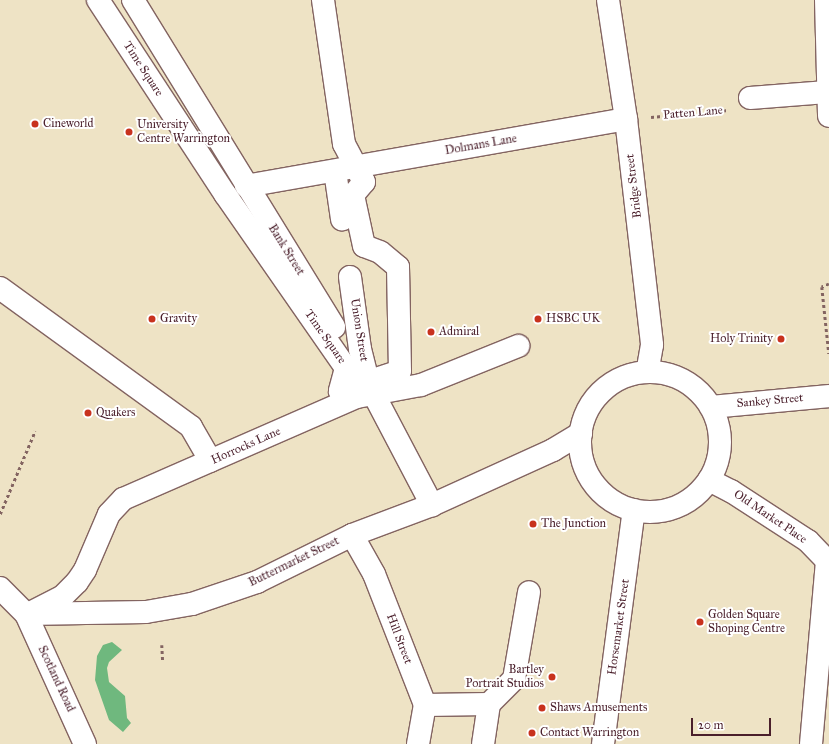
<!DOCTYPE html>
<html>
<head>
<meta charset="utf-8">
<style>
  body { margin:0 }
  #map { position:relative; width:829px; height:744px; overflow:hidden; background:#eee3c5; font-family:"IM FELL Great Primer",serif }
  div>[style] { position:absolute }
  .forest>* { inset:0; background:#6fb87e }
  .path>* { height:2.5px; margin-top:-1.25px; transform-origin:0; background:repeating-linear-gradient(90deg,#836461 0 3px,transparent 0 6px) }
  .roads { filter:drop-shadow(1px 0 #836461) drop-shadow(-1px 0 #836461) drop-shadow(0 1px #836461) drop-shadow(0 -1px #836461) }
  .minor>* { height:22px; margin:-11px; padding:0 11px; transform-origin:11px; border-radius:11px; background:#fff }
  .minor>.ring { margin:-11px; padding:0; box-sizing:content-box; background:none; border:22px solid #fff; border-radius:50% }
  .dots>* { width:11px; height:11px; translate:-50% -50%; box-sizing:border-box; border:2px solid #fff; border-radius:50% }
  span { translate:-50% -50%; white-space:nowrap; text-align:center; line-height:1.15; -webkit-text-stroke:4px #fff; paint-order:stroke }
  .street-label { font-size:12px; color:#4a1f2b }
  .poi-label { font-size:12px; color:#4a1f2b }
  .left { translate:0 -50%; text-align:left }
  .right { translate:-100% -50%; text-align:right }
  .scale { position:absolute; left:691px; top:718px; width:80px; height:18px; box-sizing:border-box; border:2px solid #4a1f2b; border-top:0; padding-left:5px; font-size:12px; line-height:14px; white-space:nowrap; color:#4a1f2b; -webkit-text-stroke:3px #fff; paint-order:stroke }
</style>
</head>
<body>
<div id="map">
  <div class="forest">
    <i style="clip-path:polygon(112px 642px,122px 650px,109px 662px,107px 668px,109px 682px,125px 696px,127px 718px,131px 723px,123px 732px,109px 720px,95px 680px,97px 656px,103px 645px)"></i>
  </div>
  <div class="path">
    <i style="left:651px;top:117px;width:78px;rotate:-5.1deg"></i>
    <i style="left:829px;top:284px;width:8px;rotate:157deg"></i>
    <i style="left:822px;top:287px;width:67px;rotate:84deg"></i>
    <i style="left:0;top:514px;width:90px;rotate:-67.1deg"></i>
    <i style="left:162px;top:645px;width:17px;rotate:87deg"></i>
  </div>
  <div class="roads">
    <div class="minor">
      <i style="left:98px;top:0;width:232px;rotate:56.8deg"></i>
      <i style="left:225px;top:194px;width:212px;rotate:55.2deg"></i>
      <i style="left:346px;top:368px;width:24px;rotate:105deg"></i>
      <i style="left:340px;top:391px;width:63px;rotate:-18.4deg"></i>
      <i style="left:400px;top:371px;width:104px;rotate:-91.1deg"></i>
      <i style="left:398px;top:267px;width:23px;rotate:-140deg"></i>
      <i style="left:380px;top:252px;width:17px;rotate:-159deg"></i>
      <i style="left:364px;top:246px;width:52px;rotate:-102.2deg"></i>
      <i style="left:353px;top:195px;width:17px;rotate:-50deg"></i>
      <i style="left:364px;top:182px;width:43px;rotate:-117.8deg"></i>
      <i style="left:344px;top:144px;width:146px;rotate:-98.3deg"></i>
      <i style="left:133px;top:0;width:384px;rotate:58.4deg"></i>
      <i style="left:608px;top:0;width:120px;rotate:81.4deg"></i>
      <i style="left:626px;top:119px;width:227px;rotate:83.4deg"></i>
      <i style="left:652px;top:345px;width:27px;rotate:100deg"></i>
      <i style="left:826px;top:0;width:116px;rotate:88.5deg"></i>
      <i style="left:750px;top:98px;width:77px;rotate:-4.5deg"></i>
      <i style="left:335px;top:171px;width:49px;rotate:81.7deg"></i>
      <i style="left:246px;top:186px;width:386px;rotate:-10deg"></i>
      <i style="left:350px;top:277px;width:73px;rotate:82.1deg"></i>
      <i style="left:360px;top:349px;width:34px;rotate:76deg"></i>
      <i style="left:0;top:288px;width:236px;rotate:36deg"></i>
      <i style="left:191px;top:427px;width:39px;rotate:60deg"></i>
      <i style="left:361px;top:370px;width:153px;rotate:62.3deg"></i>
      <i class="ring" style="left:580px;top:372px;width:118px;height:118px"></i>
      <i style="left:711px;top:407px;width:119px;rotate:-5.3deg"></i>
      <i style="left:709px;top:480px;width:25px;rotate:27deg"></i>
      <i style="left:731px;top:491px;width:92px;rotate:33deg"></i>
      <i style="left:808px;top:541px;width:30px;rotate:46deg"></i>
      <i style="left:352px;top:535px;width:45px;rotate:60.6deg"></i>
      <i style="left:374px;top:574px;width:141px;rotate:68.7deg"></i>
      <i style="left:0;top:588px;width:37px;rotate:45deg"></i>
      <i style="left:26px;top:614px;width:143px;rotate:65.6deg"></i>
      <i style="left:32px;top:612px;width:34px;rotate:-27deg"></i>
      <i style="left:62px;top:597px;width:21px;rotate:-45deg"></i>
      <i style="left:77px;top:582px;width:14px;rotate:-56deg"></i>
      <i style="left:85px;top:570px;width:61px;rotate:-66.8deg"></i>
      <i style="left:109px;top:514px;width:21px;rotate:-47deg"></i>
      <i style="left:123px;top:499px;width:255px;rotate:-23.6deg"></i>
      <i style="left:357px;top:397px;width:65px;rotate:-10.6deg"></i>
      <i style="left:421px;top:385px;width:105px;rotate:-21.9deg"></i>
      <i style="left:26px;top:614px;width:120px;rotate:-1deg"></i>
      <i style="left:146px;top:612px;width:47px;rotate:-9.9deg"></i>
      <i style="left:192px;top:604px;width:69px;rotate:-18.7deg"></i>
      <i style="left:257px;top:582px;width:106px;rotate:-26.3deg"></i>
      <i style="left:352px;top:535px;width:85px;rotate:-20.6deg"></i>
      <i style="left:432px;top:505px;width:133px;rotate:-24.4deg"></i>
      <i style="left:553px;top:450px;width:33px;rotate:-31deg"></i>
      <i style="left:489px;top:704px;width:35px;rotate:-45deg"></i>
      <i style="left:514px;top:679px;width:88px;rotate:-80.2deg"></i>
      <i style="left:418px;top:744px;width:40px;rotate:-80deg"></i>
      <i style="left:425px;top:705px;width:64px;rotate:-0.9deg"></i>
      <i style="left:489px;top:704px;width:40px;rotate:98.5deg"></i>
      <i style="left:603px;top:744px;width:236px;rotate:-82.5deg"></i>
      <i style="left:811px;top:744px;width:184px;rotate:-85deg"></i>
    </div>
  </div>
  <div class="dots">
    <i style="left:35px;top:124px;background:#c8321e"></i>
    <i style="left:129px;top:132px;background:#c8321e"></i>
    <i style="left:152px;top:319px;background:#c8321e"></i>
    <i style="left:538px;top:319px;background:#c8321e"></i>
    <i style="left:431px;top:332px;background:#c8321e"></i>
    <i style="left:781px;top:339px;background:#c8321e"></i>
    <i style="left:88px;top:413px;background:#c8321e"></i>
    <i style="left:533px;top:524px;background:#c8321e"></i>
    <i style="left:700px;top:622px;background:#c8321e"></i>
    <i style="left:552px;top:677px;background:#c8321e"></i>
    <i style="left:542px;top:708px;background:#c8321e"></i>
    <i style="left:532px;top:733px;background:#c8321e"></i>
  </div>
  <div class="street-label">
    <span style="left:143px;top:69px;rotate:57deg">Time Square</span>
    <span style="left:693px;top:113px;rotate:-5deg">Patten Lane</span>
    <span style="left:481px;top:145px;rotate:-10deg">Dolmans Lane</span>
    <span style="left:634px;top:186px;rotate:-97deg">Bridge Street</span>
    <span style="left:286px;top:250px;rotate:58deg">Bank Street</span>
    <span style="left:359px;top:330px;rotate:81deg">Union Street</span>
    <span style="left:325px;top:337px;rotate:55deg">Time Square</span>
    <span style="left:770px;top:401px;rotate:-5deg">Sankey Street</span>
    <span style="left:246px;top:446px;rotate:-24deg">Horrocks Lane</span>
    <span style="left:770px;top:517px;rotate:34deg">Old Market Place</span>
    <span style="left:294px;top:562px;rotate:-26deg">Buttermarket Street</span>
    <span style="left:619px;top:627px;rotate:-82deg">Horsemarket Street</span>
    <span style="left:399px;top:639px;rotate:69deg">Hill Street</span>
    <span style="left:56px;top:679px;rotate:65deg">Scotland Road</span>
  </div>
  <div class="poi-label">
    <span class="left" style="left:43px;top:124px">Cineworld</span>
    <span class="left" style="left:137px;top:132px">University<br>Centre Warrington</span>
    <span class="left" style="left:160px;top:319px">Gravity</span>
    <span class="left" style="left:546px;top:319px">HSBC UK</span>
    <span class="left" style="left:439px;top:332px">Admiral</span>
    <span class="right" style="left:773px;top:339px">Holy Trinity</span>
    <span class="left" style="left:96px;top:413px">Quakers</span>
    <span class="left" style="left:541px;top:524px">The Junction</span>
    <span class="left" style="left:708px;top:622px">Golden Square<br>Shoping Centre</span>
    <span class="right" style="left:544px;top:677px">Bartley<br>Portrait Studios</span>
    <span class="left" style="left:550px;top:708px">Shaws Amusements</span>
    <span class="left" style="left:540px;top:733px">Contact Warrington</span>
  </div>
  <div class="scale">20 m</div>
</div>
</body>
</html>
